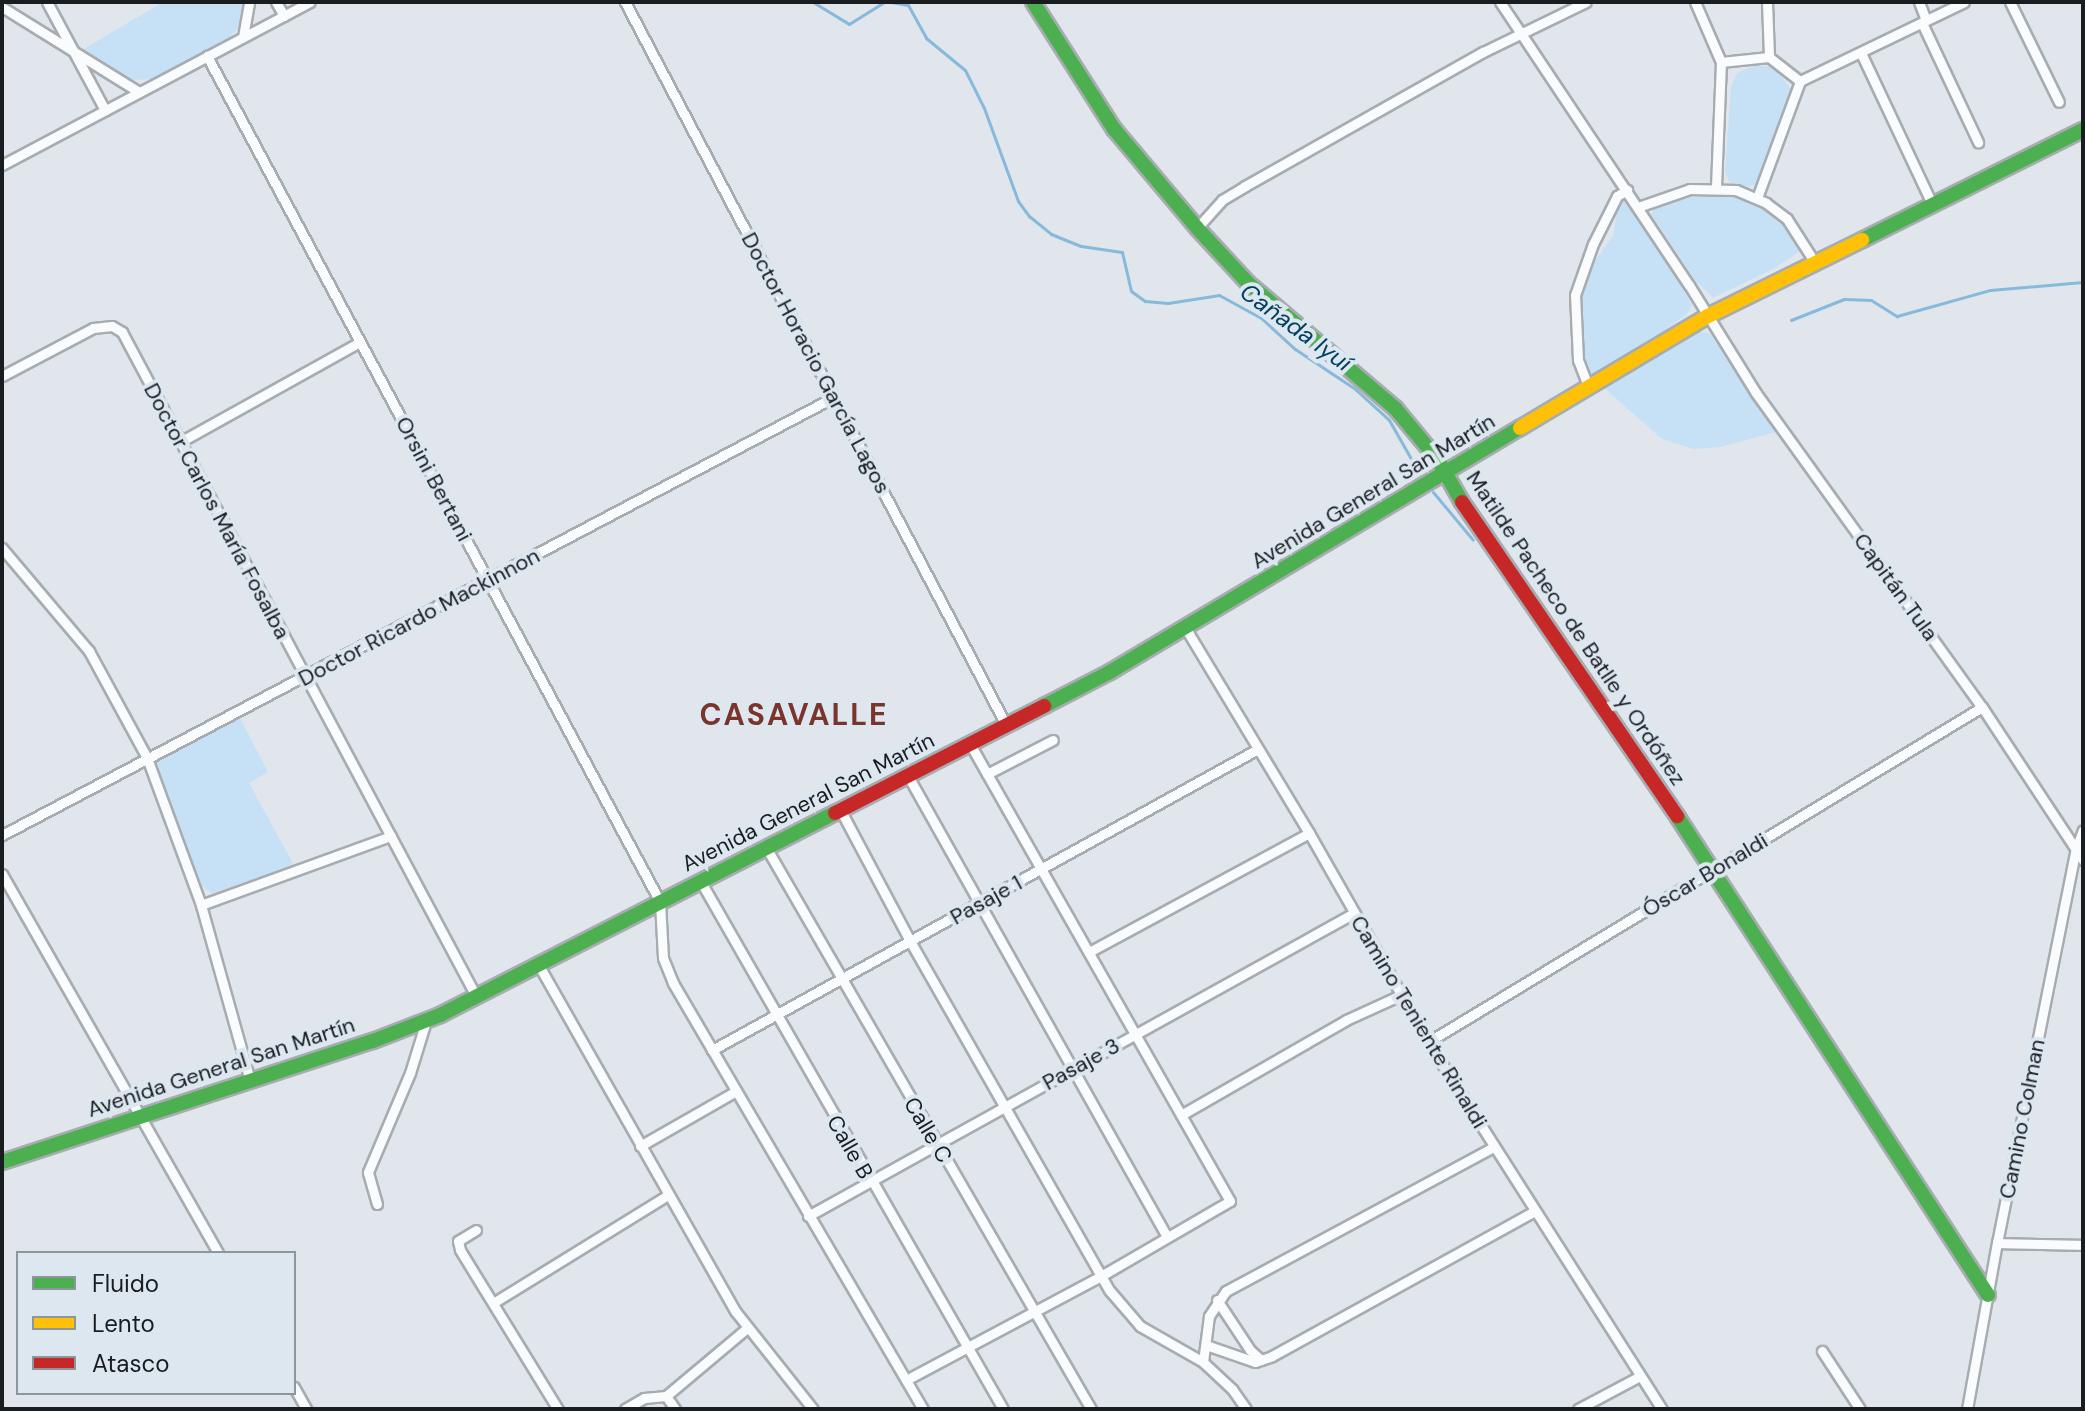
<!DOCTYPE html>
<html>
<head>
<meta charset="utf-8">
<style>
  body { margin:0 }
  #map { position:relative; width:2085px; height:1411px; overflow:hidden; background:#e0e6ec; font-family:"DM Sans",sans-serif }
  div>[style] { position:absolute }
  .green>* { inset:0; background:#c6e1f5 }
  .stream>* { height:3px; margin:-1.5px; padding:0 1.5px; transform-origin:1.5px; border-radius:1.5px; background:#86b9db }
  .roads { filter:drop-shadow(2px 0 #a7acb0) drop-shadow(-2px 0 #a7acb0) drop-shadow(0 2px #a7acb0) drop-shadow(0 -2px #a7acb0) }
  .street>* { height:9px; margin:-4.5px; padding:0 4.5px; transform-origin:4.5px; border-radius:4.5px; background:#fafbfc }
  .fast>* { height:14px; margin:-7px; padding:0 7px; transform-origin:7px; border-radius:7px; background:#4caf50 }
  .slow>* { height:14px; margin:-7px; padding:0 7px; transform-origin:7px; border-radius:7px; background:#ffc107 }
  .jam>* { height:14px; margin:-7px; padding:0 7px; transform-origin:7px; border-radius:7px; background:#c62828 }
  span { translate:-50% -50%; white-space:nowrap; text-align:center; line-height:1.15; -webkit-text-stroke:8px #dce7f0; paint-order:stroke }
  .street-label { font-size:22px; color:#191d20 }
  .water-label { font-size:24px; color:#044160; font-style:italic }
  .district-label { font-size:30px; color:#7b342c; font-weight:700; letter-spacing:2px }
  .frame { position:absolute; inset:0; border:4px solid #191d20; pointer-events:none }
  .legend { position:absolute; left:16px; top:1251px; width:280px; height:144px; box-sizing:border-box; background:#dce7f0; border:2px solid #8e969d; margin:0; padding:10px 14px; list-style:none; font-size:24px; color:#191d20 }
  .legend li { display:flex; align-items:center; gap:16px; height:40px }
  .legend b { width:40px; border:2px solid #8e969d }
</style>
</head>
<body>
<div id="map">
  <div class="green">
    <i style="clip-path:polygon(163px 2px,243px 2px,242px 13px,238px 28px,230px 37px,152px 79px,133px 80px,82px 50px)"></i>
    <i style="clip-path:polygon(1756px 65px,1772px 67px,1779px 72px,1791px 90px,1758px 184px,1742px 188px,1730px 183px,1725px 172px,1731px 87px,1737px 73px)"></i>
    <i style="clip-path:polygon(1719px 193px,1735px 195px,1768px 210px,1789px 228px,1800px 251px,1775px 268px,1713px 298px,1695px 280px,1651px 214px,1656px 206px,1672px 199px)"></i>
    <i style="clip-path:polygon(1624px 198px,1629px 200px,1692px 305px,1688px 313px,1662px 332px,1590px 375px,1583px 370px,1579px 292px,1591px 266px,1613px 236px,1618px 206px)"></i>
    <i style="clip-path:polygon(1698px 331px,1710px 334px,1776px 432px,1720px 447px,1693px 449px,1662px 439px,1603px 387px)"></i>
    <i style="clip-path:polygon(240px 718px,268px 772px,249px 783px,295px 867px,212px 894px,194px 878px,155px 764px,163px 757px)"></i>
  </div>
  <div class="stream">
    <i style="left:813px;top:2px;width:42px;rotate:31.4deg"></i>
    <i style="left:849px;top:24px;width:41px;rotate:-32.2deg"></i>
    <i style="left:891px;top:2px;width:17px;rotate:10deg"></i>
    <i style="left:908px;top:5px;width:38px;rotate:61deg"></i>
    <i style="left:926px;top:38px;width:50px;rotate:39.4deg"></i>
    <i style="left:965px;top:70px;width:42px;rotate:63.4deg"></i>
    <i style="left:984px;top:108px;width:99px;rotate:69.9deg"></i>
    <i style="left:1018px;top:201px;width:19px;rotate:54deg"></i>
    <i style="left:1029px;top:216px;width:28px;rotate:39deg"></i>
    <i style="left:1051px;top:234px;width:32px;rotate:22deg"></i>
    <i style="left:1081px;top:246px;width:41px;rotate:8.3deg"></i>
    <i style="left:1122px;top:252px;width:40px;rotate:77deg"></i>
    <i style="left:1131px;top:291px;width:17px;rotate:36deg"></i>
    <i style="left:1145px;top:301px;width:23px;rotate:5deg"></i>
    <i style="left:1168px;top:303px;width:52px;rotate:-8.9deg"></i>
    <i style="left:1219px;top:295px;width:48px;rotate:28.7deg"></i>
    <i style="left:1261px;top:318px;width:46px;rotate:42.4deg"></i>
    <i style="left:1295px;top:349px;width:71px;rotate:33.5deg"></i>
    <i style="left:1354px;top:388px;width:47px;rotate:42.4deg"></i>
    <i style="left:1389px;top:420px;width:67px;rotate:60.4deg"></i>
    <i style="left:1791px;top:320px;width:57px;rotate:-21.6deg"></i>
    <i style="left:1844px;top:299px;width:27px;rotate:2deg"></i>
    <i style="left:1871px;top:300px;width:31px;rotate:32deg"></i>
    <i style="left:1897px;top:316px;width:97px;rotate:-15.6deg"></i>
    <i style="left:1990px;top:290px;width:93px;rotate:-4.9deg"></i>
    <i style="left:1433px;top:492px;width:62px;rotate:50.2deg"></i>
  </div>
  <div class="roads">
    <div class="street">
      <i style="left:47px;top:2px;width:123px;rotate:61.8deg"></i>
      <i style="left:276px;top:2px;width:16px;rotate:60deg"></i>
      <i style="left:625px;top:2px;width:817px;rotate:62.21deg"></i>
      <i style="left:1500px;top:2px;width:340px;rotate:56.3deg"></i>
      <i style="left:1689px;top:285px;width:127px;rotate:58.2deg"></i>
      <i style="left:1756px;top:393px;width:387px;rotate:54.3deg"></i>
      <i style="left:1982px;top:707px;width:183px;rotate:56.6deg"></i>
      <i style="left:1695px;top:2px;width:65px;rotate:66.6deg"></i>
      <i style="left:1721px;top:62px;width:125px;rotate:92.3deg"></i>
      <i style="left:1767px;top:2px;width:55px;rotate:87.9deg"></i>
      <i style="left:1919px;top:2px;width:19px;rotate:69deg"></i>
      <i style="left:2010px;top:2px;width:111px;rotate:63.9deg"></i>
      <i style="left:2px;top:7px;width:161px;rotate:31.8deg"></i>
      <i style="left:1922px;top:23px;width:132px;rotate:64.8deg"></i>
      <i style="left:243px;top:37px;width:36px;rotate:-80deg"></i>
      <i style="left:1861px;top:53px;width:167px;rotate:64.8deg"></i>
      <i style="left:207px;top:56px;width:960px;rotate:61.83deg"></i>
      <i style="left:660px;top:902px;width:56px;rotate:86.9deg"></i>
      <i style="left:663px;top:958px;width:27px;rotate:68deg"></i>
      <i style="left:673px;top:983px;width:494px;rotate:59.6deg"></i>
      <i style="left:1721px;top:62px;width:48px;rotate:-5.9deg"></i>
      <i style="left:1769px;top:57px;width:39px;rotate:38deg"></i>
      <i style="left:1800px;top:81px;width:182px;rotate:-25.7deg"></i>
      <i style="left:2px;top:165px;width:348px;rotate:-27.9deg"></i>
      <i style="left:1757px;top:198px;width:125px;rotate:-69.8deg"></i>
      <i style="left:1638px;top:207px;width:55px;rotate:-19.1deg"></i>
      <i style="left:1690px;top:189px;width:46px;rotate:1.2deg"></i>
      <i style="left:1736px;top:190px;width:33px;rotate:23deg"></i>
      <i style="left:1766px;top:203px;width:26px;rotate:37deg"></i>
      <i style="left:1787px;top:219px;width:50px;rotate:57.3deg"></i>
      <i style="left:1197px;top:228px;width:38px;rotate:-48deg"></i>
      <i style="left:1222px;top:200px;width:27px;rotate:-31deg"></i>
      <i style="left:1245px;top:186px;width:273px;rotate:-29.4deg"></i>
      <i style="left:1483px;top:52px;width:114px;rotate:-25.9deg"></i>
      <i style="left:2px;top:376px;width:103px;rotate:-27.8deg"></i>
      <i style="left:93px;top:328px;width:19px;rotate:-6deg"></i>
      <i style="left:112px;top:326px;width:12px;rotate:31deg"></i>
      <i style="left:122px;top:332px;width:752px;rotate:61.94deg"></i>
      <i style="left:1588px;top:386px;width:28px;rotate:-111deg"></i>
      <i style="left:1578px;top:360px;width:65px;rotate:-92.6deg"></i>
      <i style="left:1575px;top:295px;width:54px;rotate:-70.6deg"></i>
      <i style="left:1593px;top:244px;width:54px;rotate:-63.4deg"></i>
      <i style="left:1617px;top:196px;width:12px;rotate:-31deg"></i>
      <i style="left:180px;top:442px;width:206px;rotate:-29.1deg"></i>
      <i style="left:2px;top:548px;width:135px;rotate:49.8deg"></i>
      <i style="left:89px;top:651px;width:122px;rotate:61.5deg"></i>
      <i style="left:147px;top:758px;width:157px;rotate:69.8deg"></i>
      <i style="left:201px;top:905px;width:183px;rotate:74.4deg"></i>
      <i style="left:1186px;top:629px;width:238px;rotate:58.9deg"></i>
      <i style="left:1309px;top:833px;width:241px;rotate:60.3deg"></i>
      <i style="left:1428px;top:1042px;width:435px;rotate:57.5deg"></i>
      <i style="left:987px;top:774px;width:74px;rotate:-27.3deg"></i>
      <i style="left:908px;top:776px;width:527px;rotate:60.66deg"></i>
      <i style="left:841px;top:811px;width:147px;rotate:62deg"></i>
      <i style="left:910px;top:941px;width:403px;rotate:60.3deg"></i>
      <i style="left:1110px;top:1291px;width:46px;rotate:49.4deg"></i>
      <i style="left:1140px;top:1326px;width:73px;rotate:29.7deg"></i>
      <i style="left:1203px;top:1362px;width:40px;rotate:43deg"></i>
      <i style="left:1232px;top:1389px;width:24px;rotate:55deg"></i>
      <i style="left:2px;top:835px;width:940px;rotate:-27.76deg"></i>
      <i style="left:767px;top:849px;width:647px;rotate:59.95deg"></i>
      <i style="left:2px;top:874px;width:436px;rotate:60.3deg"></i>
      <i style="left:701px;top:882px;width:607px;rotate:60.18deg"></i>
      <i style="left:201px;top:905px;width:202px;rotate:-20deg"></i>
      <i style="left:1089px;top:952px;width:250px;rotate:-28.4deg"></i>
      <i style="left:538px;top:964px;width:400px;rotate:60.4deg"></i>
      <i style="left:736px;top:1312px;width:124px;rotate:51.6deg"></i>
      <i style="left:1428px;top:1042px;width:647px;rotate:-31.16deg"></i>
      <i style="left:712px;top:1050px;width:623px;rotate:-28.87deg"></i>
      <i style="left:1181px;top:1115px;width:190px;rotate:-29.9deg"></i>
      <i style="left:1346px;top:1020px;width:60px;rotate:-24.4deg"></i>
      <i style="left:640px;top:1146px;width:111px;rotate:-29.8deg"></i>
      <i style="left:377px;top:1204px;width:33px;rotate:-106deg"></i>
      <i style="left:368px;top:1172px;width:108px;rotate:-67deg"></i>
      <i style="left:410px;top:1073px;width:54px;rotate:-72.9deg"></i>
      <i style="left:808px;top:1216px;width:624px;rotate:-29.03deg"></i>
      <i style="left:476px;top:1230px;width:21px;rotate:149deg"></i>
      <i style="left:458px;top:1241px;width:9px;rotate:77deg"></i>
      <i style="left:460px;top:1250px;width:187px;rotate:58.4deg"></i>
      <i style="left:1997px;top:1243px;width:86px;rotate:1.3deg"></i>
      <i style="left:1217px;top:1300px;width:60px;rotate:56.6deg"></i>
      <i style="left:1250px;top:1350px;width:15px;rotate:42deg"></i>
      <i style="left:493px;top:1303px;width:206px;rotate:-31.7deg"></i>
      <i style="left:1206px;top:1345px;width:52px;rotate:19.1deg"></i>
      <i style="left:1255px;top:1362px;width:18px;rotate:-19deg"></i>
      <i style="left:1272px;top:1356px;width:298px;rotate:-28.9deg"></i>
      <i style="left:1822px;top:1351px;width:69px;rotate:56.8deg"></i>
      <i style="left:1203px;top:1362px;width:46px;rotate:-82.6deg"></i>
      <i style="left:1209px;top:1316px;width:30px;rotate:-56deg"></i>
      <i style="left:1226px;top:1291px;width:303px;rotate:-28.3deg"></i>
      <i style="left:906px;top:1380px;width:221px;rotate:-28.1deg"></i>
      <i style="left:1101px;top:1276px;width:149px;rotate:-30.2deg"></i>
      <i style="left:1230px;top:1201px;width:526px;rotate:-119.64deg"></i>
      <i style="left:294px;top:1387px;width:25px;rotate:61deg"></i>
      <i style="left:666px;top:1396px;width:16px;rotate:55deg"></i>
      <i style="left:625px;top:1409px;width:22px;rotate:-30deg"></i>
      <i style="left:644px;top:1398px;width:22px;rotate:-5deg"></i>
      <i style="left:666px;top:1396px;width:106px;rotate:-40deg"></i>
      <i style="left:1578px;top:1409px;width:70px;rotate:-28deg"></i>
      <i style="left:1967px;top:1409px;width:169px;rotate:-79.8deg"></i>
      <i style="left:1997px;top:1243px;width:402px;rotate:-78.7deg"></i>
      <i style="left:2076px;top:849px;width:20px;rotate:-70deg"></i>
    </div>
    <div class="fast">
      <i style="left:1033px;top:2px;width:151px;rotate:57.5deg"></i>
      <i style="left:1114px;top:129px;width:129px;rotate:50deg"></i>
      <i style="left:1197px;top:228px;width:75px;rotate:47.2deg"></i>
      <i style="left:1248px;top:283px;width:193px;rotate:40.4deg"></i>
      <i style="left:1395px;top:408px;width:67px;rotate:50.4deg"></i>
      <i style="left:1438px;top:460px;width:48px;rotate:60.3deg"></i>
      <i style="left:1862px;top:240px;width:247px;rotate:-26.5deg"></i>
      <i style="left:1044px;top:706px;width:74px;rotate:-27.3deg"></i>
      <i style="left:1110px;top:672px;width:477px;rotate:-30.8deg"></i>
      <i style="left:1677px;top:816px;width:571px;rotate:57.01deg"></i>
      <i style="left:2px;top:1162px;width:390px;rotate:-18.1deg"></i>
      <i style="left:373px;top:1041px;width:72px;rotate:-21.2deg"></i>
      <i style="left:440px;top:1015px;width:444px;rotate:-27.1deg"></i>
    </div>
    <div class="slow">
      <i style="left:1520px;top:428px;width:219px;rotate:-30.8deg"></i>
      <i style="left:1708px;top:316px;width:172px;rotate:-26.3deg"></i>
    </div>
    <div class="jam">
      <i style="left:1462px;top:502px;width:381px;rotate:55.6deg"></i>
      <i style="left:835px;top:813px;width:235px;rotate:-27.1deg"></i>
    </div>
  </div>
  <div class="street-label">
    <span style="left:816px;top:363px;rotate:62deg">Doctor Horacio García Lagos</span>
    <span style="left:434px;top:479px;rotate:62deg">Orsini Bertani</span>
    <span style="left:1373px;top:491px;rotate:-31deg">Avenida General San Martín</span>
    <span style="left:217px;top:511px;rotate:62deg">Doctor Carlos María Fosalba</span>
    <span style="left:1896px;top:587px;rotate:54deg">Capitán Tula</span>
    <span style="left:419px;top:617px;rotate:-28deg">Doctor Ricardo Mackinnon</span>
    <span style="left:1576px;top:628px;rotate:56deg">Matilde Pacheco de Batlle y Ordóñez</span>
    <span style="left:808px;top:802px;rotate:-27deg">Avenida General San Martín</span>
    <span style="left:1705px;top:875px;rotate:-31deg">Óscar Bonaldi</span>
    <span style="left:986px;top:900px;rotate:-29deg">Pasaje 1</span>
    <span style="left:1419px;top:1022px;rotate:59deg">Camino Teniente Rinaldi</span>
    <span style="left:1081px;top:1064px;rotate:-29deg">Pasaje 3</span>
    <span style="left:221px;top:1067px;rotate:-18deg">Avenida General San Martín</span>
    <span style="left:2022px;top:1119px;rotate:-79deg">Camino Colman</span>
    <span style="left:928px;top:1130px;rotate:59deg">Calle C</span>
    <span style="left:850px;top:1147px;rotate:60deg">Calle B</span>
  </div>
  <div class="water-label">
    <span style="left:1296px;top:327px;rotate:36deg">Cañada Iyuí</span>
  </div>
  <div class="district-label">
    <span style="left:794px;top:715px">CASAVALLE</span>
  </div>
  <div class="frame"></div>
  <ul class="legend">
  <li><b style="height:10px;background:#4caf50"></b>Fluido</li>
  <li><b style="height:10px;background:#ffc107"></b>Lento</li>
  <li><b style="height:10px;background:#c62828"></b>Atasco</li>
  </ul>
</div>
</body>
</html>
